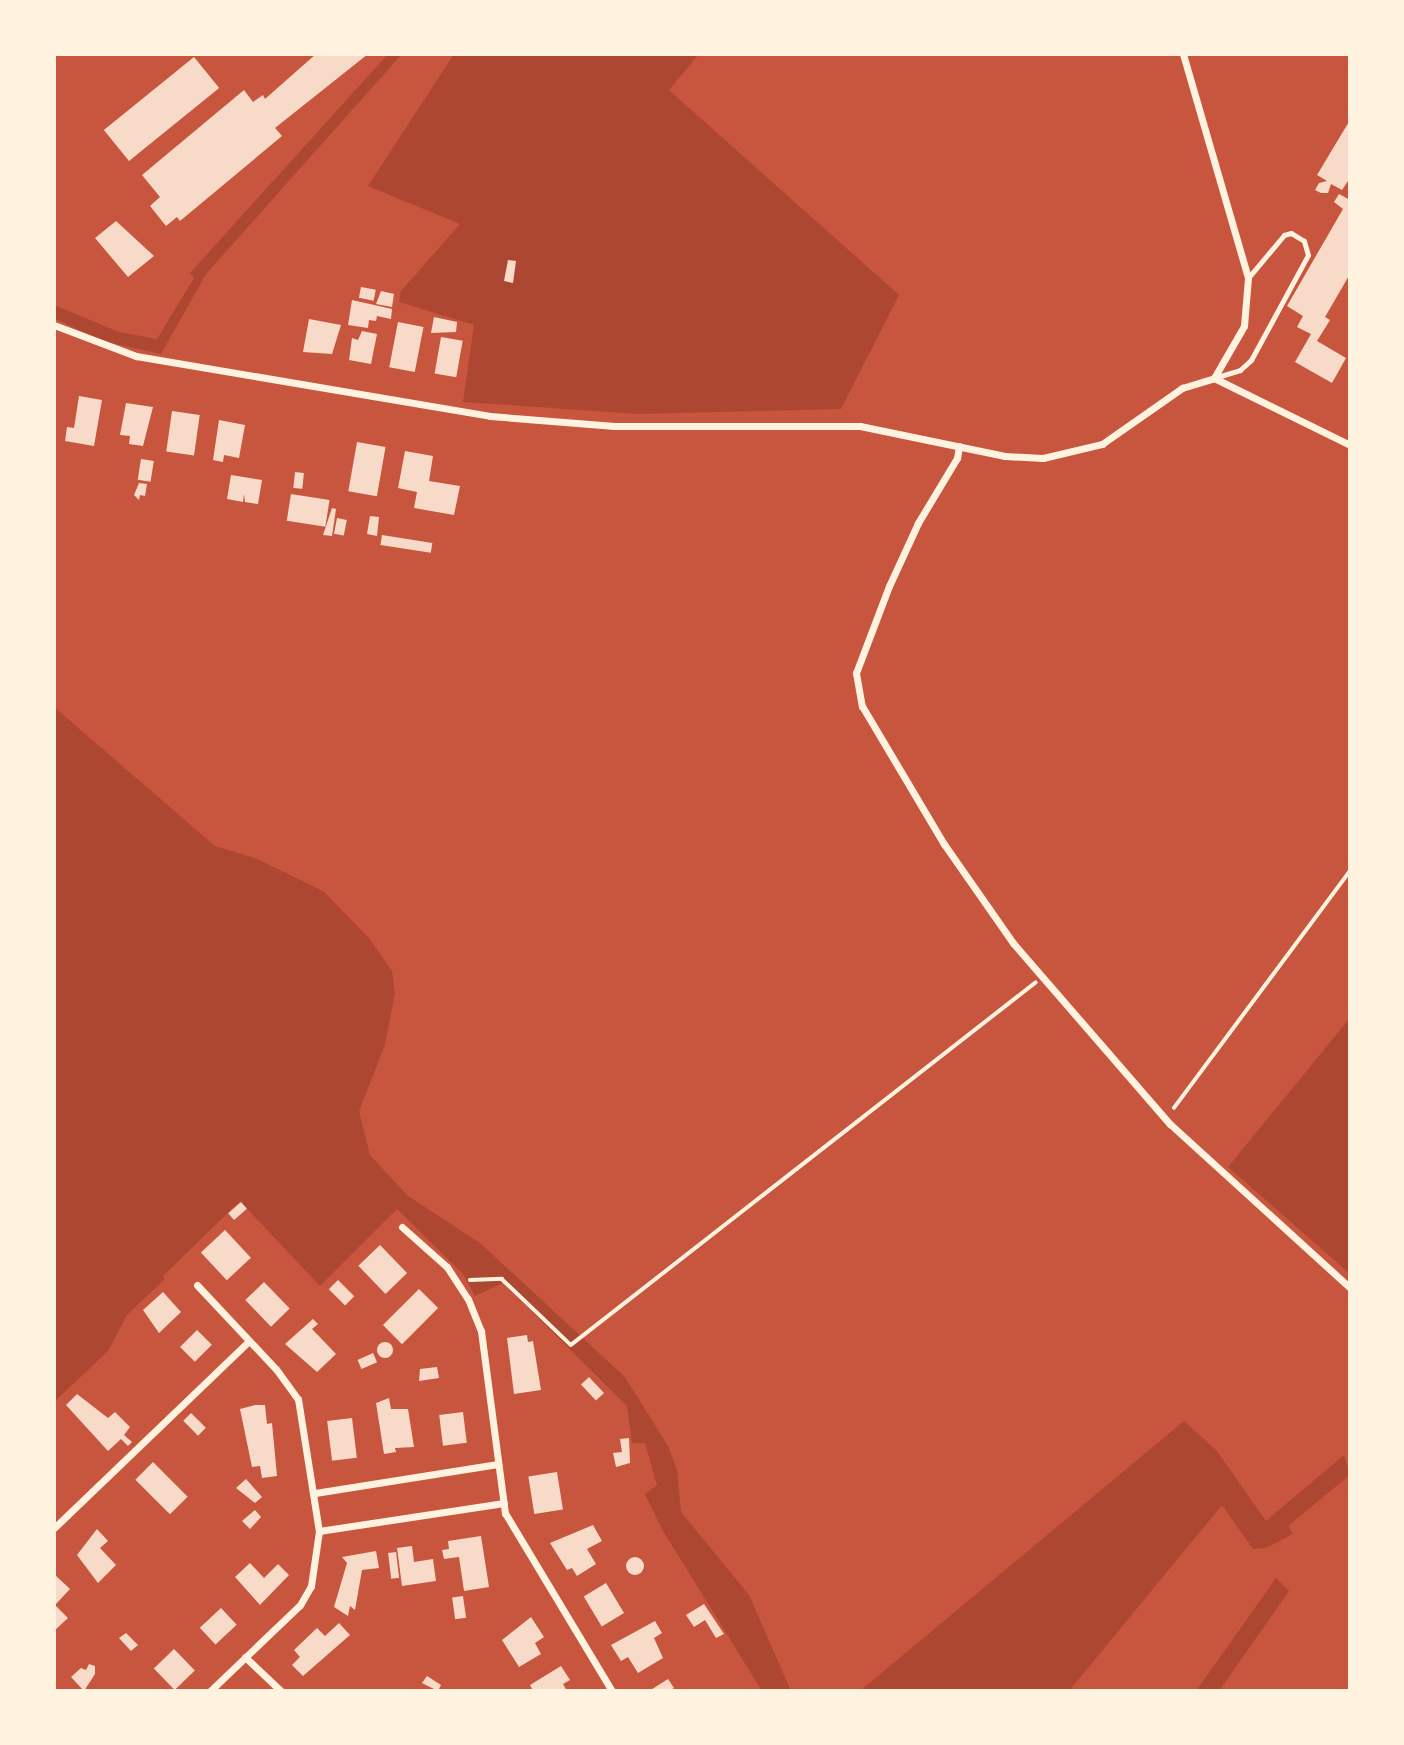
<!DOCTYPE html>
<html>
<head>
<meta charset="utf-8">
<style>
  body { margin:0 }
  #map { position:relative; width:1404px; height:1745px; overflow:hidden; background:#c8553d; font-family:"PT Serif",serif }
  div>[style] { position:absolute }
  .green>* { inset:0; background:#ae4732 }
  .building>* { inset:0; background:#f7dbc8; transform-origin:0 0 }
  .round { border-radius:50% }
  .path>* { height:3.5px; margin:-1.75px; padding:0 1.75px; transform-origin:1.75px; border-radius:1.75px; background:#fff3e0 }
  .service>* { height:5px; margin:-2.5px; padding:0 2.5px; transform-origin:2.5px; border-radius:2.5px; background:#fff3e0 }
  .minor>* { height:7px; margin:-3.5px; padding:0 3.5px; transform-origin:3.5px; border-radius:3.5px; background:#fff3e0 }
  span { translate:-50% -50%; white-space:nowrap; text-align:center; line-height:1.15; -webkit-text-stroke:7px #fff3e0; paint-order:stroke }
  .frame { position:absolute; inset:0; border:56px solid #fff3e0; pointer-events:none }
</style>
</head>
<body>
<div id="map">
  <div class="green">
    <i style="clip-path:polygon(388px 54px,402px 54px,206px 274px,161px 354px,102px 341px,54px 318px,54px 305px,119px 332px,157px 339px,194px 278px,190px 273px)"></i>
    <i style="clip-path:polygon(454px 54px,699px 54px,669px 90px,899px 295px,841px 409px,638px 414px,463px 402px,474px 325px,399px 302px,401px 291px,460px 224px,368px 186px)"></i>
    <i style="clip-path:polygon(54px 707px,215px 846px,255px 858px,323px 891px,369px 938px,392px 971px,395px 993px,385px 1045px,359px 1111px,370px 1155px,408px 1196px,480px 1243px,625px 1377px,668px 1446px,677px 1469px,681px 1512px,749px 1595px,791px 1691px,762px 1691px,663px 1531px,645px 1494px,657px 1485px,645px 1443px,632px 1443px,627px 1406px,503px 1283px,475px 1296px,463px 1274px,397px 1209px,320px 1286px,240px 1201px,163px 1276px,165px 1279px,127px 1315px,108px 1351px,54px 1402px)"></i>
    <i style="clip-path:polygon(1350px 1018px,1350px 1274px,1228px 1167px)"></i>
    <i style="clip-path:polygon(1184px 1421px,1217px 1451px,1266px 1521px,1344px 1455px,1350px 1475px,1288px 1526px,1293px 1534px,1266px 1548px,1253px 1549px,1222px 1505px,1069px 1691px,860px 1691px)"></i>
    <i style="clip-path:polygon(1276px 1578px,1289px 1591px,1219px 1691px,1196px 1691px)"></i>
  </div>
  <div class="building">
    <i style="clip-path:polygon(316px 54px,368px 54px,275px 128px,282px 136px,180px 221px,177px 217px,166px 226px,150px 206px,160px 197px,142px 175px,244px 90px,253px 102px,263px 95px,265px 99px)"></i>
    <i style="left:194px;top:57px;width:40px;height:116px;rotate:51deg"></i>
    <i style="clip-path:polygon(1350px 120px,1350px 178px,1342px 190px,1331px 184px,1328px 193px,1321px 193px,1315px 190px,1319px 183px,1327px 181px,1317px 175px)"></i>
    <i style="clip-path:polygon(1339px 194px,1350px 200px,1350px 274px,1325px 317px,1330px 320px,1317px 341px,1346px 358px,1332px 383px,1295px 362px,1311px 334px,1297px 327px,1303px 316px,1287px 306px,1343px 209px,1334px 202px)"></i>
    <i style="clip-path:polygon(116px 221px,154px 256px,128px 277px,95px 238px)"></i>
    <i style="clip-path:polygon(508px 260px,516px 261px,513px 283px,504px 281px)"></i>
    <i style="left:361px;top:287px;width:15px;height:11px;rotate:11deg"></i>
    <i style="clip-path:polygon(381px 291px,394px 294px,392px 307px,376px 304px)"></i>
    <i style="clip-path:polygon(352px 300px,392px 309px,391px 319px,377px 316px,376px 321px,369px 320px,368px 328px,348px 325px)"></i>
    <i style="clip-path:polygon(434px 317px,457px 322px,456px 332px,431px 333px)"></i>
    <i style="clip-path:polygon(309px 319px,341px 325px,332px 354px,303px 352px)"></i>
    <i style="left:398px;top:322px;width:26px;height:46px;rotate:11deg"></i>
    <i style="clip-path:polygon(362px 331px,377px 334px,371px 364px,349px 360px,352px 338px,358px 340px)"></i>
    <i style="left:441px;top:337px;width:22px;height:37px;rotate:10deg"></i>
    <i style="clip-path:polygon(79px 396px,102px 400px,94px 446px,65px 441px,67px 427px,74px 428px)"></i>
    <i style="clip-path:polygon(126px 403px,153px 407px,143px 446px,129px 444px,130px 436px,120px 435px)"></i>
    <i style="left:172px;top:411px;width:28px;height:41px;rotate:8deg"></i>
    <i style="clip-path:polygon(219px 420px,245px 425px,239px 458px,224px 455px,223px 462px,213px 460px)"></i>
    <i style="left:357px;top:442px;width:29px;height:50px;rotate:10deg"></i>
    <i style="clip-path:polygon(405px 451px,433px 456px,429px 481px,460px 486px,454px 515px,414px 508px,417px 492px,398px 488px)"></i>
    <i style="left:141px;top:459px;width:13px;height:21px;rotate:9deg"></i>
    <i style="left:295px;top:472px;width:9px;height:16px;rotate:6deg"></i>
    <i style="clip-path:polygon(231px 475px,262px 480px,258px 504px,245px 502px,244px 494px,243px 502px,227px 499px)"></i>
    <i style="clip-path:polygon(139px 483px,147px 484px,145px 496px,140px 495px,139px 500px,134px 495px)"></i>
    <i style="left:291px;top:494px;width:39px;height:27px;rotate:9deg"></i>
    <i style="clip-path:polygon(332px 508px,336px 509px,332px 536px,323px 535px)"></i>
    <i style="clip-path:polygon(370px 516px,379px 517px,377px 536px,367px 534px)"></i>
    <i style="left:337px;top:518px;width:10px;height:16px;rotate:11deg"></i>
    <i style="left:382px;top:535px;width:51px;height:10px;rotate:9deg"></i>
    <i style="left:241px;top:1202px;width:9px;height:17px;rotate:49deg"></i>
    <i style="left:225px;top:1230px;width:38px;height:33px;rotate:47deg"></i>
    <i style="left:380px;top:1245px;width:39px;height:30px;rotate:46deg"></i>
    <i style="left:338px;top:1280px;width:23px;height:13px;rotate:45deg"></i>
    <i style="left:264px;top:1282px;width:37px;height:26px;rotate:46deg"></i>
    <i style="left:419px;top:1289px;width:27px;height:51px;rotate:45deg"></i>
    <i style="clip-path:polygon(163px 1292px,181px 1312px,159px 1333px,143px 1310px)"></i>
    <i style="clip-path:polygon(313px 1319px,318px 1324px,312px 1329px,336px 1354px,317px 1372px,285px 1344px)"></i>
    <i style="left:197px;top:1330px;width:21px;height:24px;rotate:45deg"></i>
    <i style="clip-path:polygon(527px 1335px,528px 1342px,533px 1341px,541px 1390px,514px 1394px,507px 1338px)"></i>
    <i class="round" style="left:377px;top:1342px;width:16px;height:16px"></i>
    <i style="left:373px;top:1353px;width:10px;height:17px;rotate:66deg"></i>
    <i style="clip-path:polygon(437px 1367px,439px 1378px,419px 1381px,420px 1369px)"></i>
    <i style="left:589px;top:1377px;width:22px;height:11px;rotate:47deg"></i>
    <i style="clip-path:polygon(77px 1394px,108px 1418px,115px 1412px,130px 1427px,124px 1435px,132px 1442px,128px 1446px,121px 1439px,108px 1451px,66px 1405px)"></i>
    <i style="clip-path:polygon(389px 1398px,391px 1409px,408px 1409px,414px 1447px,395px 1448px,396px 1452px,384px 1454px,376px 1403px)"></i>
    <i style="clip-path:polygon(255px 1405px,265px 1405px,267px 1424px,272px 1423px,277px 1476px,262px 1478px,260px 1466px,252px 1467px,240px 1409px)"></i>
    <i style="left:463px;top:1412px;width:31px;height:24px;rotate:83deg"></i>
    <i style="left:191px;top:1413px;width:21px;height:11px;rotate:45deg"></i>
    <i style="left:352px;top:1418px;width:40px;height:25px;rotate:83deg"></i>
    <i style="clip-path:polygon(629px 1438px,630px 1463px,616px 1467px,613px 1453px,622px 1452px,620px 1439px)"></i>
    <i style="left:153px;top:1462px;width:49px;height:25px;rotate:45deg"></i>
    <i style="left:557px;top:1472px;width:38px;height:29px;rotate:81deg"></i>
    <i style="clip-path:polygon(246px 1479px,262px 1497px,255px 1503px,236px 1488px)"></i>
    <i style="clip-path:polygon(255px 1510px,261px 1517px,250px 1529px,242px 1521px)"></i>
    <i style="clip-path:polygon(593px 1525px,602px 1541px,587px 1549px,596px 1564px,577px 1576px,572px 1568px,567px 1570px,550px 1543px)"></i>
    <i style="clip-path:polygon(97px 1529px,108px 1541px,100px 1548px,116px 1565px,98px 1583px,77px 1555px)"></i>
    <i style="clip-path:polygon(481px 1536px,489px 1587px,464px 1591px,459px 1557px,444px 1559px,442px 1550px,449px 1549px,448px 1541px)"></i>
    <i style="clip-path:polygon(412px 1546px,414px 1562px,433px 1559px,436px 1581px,402px 1586px,397px 1548px)"></i>
    <i style="clip-path:polygon(376px 1551px,379px 1568px,362px 1570px,355px 1610px,350px 1606px,348px 1616px,334px 1607px,347px 1563px,342px 1557px)"></i>
    <i style="left:396px;top:1552px;width:26px;height:8px;rotate:83deg"></i>
    <i class="round" style="left:626px;top:1557px;width:18px;height:18px"></i>
    <i style="clip-path:polygon(250px 1563px,264px 1578px,278px 1564px,289px 1575px,260px 1605px,235px 1577px)"></i>
    <i style="clip-path:polygon(54px 1574px,70px 1589px,55px 1605px,68px 1618px,54px 1631px)"></i>
    <i style="left:606px;top:1583px;width:35px;height:26px;rotate:59deg"></i>
    <i style="left:463px;top:1596px;width:22px;height:11px;rotate:82deg"></i>
    <i style="clip-path:polygon(704px 1604px,724px 1634px,716px 1638px,705px 1620px,694px 1627px,686px 1615px)"></i>
    <i style="left:221px;top:1608px;width:23px;height:29px;rotate:47deg"></i>
    <i style="clip-path:polygon(531px 1617px,544px 1637px,535px 1643px,541px 1654px,519px 1667px,502px 1640px)"></i>
    <i style="clip-path:polygon(655px 1621px,662px 1633px,654px 1638px,663px 1658px,638px 1673px,628px 1657px,621px 1661px,611px 1645px)"></i>
    <i style="clip-path:polygon(339px 1623px,350px 1635px,303px 1676px,292px 1665px,300px 1657px,294px 1650px,317px 1628px,325px 1636px)"></i>
    <i style="clip-path:polygon(126px 1633px,138px 1645px,131px 1651px,119px 1638px)"></i>
    <i style="left:174px;top:1649px;width:30px;height:28px;rotate:46deg"></i>
    <i style="clip-path:polygon(89px 1664px,95px 1666px,95px 1674px,84px 1691px,71px 1677px,81px 1668px,86px 1670px)"></i>
    <i style="clip-path:polygon(561px 1666px,570px 1680px,563px 1684px,567px 1691px,533px 1691px,530px 1685px)"></i>
    <i style="clip-path:polygon(427px 1676px,441px 1685px,438px 1691px,422px 1683px)"></i>
    <i style="clip-path:polygon(668px 1679px,674px 1688px,669px 1691px,649px 1691px)"></i>
  </div>
  <div class="path">
    <i style="left:1174px;top:1108px;width:295px;rotate:-53.4deg"></i>
    <i style="left:470px;top:1280px;width:32px;rotate:-2deg"></i>
    <i style="left:502px;top:1279px;width:95px;rotate:43.7deg"></i>
    <i style="left:571px;top:1345px;width:589px;rotate:-37.96deg"></i>
  </div>
  <div class="service">
    <i style="left:1214px;top:378px;width:27px;rotate:-17deg"></i>
    <i style="left:1240px;top:370px;width:15px;rotate:-42deg"></i>
    <i style="left:1251px;top:360px;width:119px;rotate:-61.5deg"></i>
    <i style="left:1308px;top:255px;width:15px;rotate:-106deg"></i>
    <i style="left:1304px;top:241px;width:15px;rotate:-148deg"></i>
    <i style="left:1291px;top:233px;width:7px;rotate:164deg"></i>
    <i style="left:1284px;top:235px;width:56px;rotate:129.9deg"></i>
  </div>
  <div class="minor">
    <i style="left:1183px;top:54px;width:233px;rotate:73.8deg"></i>
    <i style="left:1248px;top:278px;width:48px;rotate:94.8deg"></i>
    <i style="left:1244px;top:326px;width:60px;rotate:120deg"></i>
    <i style="left:54px;top:325px;width:88px;rotate:20.7deg"></i>
    <i style="left:136px;top:356px;width:359px;rotate:9.6deg"></i>
    <i style="left:490px;top:416px;width:125px;rotate:4.6deg"></i>
    <i style="left:615px;top:426px;width:245px"></i>
    <i style="left:860px;top:426px;width:148px;rotate:11.7deg"></i>
    <i style="left:1005px;top:456px;width:38px;rotate:3deg"></i>
    <i style="left:1043px;top:458px;width:61px;rotate:-13.3deg"></i>
    <i style="left:1102px;top:444px;width:98px;rotate:-35deg"></i>
    <i style="left:1182px;top:388px;width:34px;rotate:-17deg"></i>
    <i style="left:1214px;top:378px;width:152px;rotate:26.2deg"></i>
    <i style="left:959px;top:446px;width:12px;rotate:99deg"></i>
    <i style="left:957px;top:458px;width:76px;rotate:121deg"></i>
    <i style="left:918px;top:523px;width:69px;rotate:114.7deg"></i>
    <i style="left:889px;top:586px;width:93px;rotate:110.8deg"></i>
    <i style="left:856px;top:673px;width:34px;rotate:80deg"></i>
    <i style="left:862px;top:706px;width:161px;rotate:59.3deg"></i>
    <i style="left:944px;top:844px;width:121px;rotate:55.1deg"></i>
    <i style="left:1013px;top:943px;width:240px;rotate:49.1deg"></i>
    <i style="left:1170px;top:1124px;width:244px;rotate:42.3deg"></i>
    <i style="left:402px;top:1227px;width:60px;rotate:41.6deg"></i>
    <i style="left:447px;top:1267px;width:38px;rotate:57deg"></i>
    <i style="left:468px;top:1299px;width:35px;rotate:68deg"></i>
    <i style="left:481px;top:1331px;width:184px;rotate:82.5deg"></i>
    <i style="left:505px;top:1513px;width:208px;rotate:59deg"></i>
    <i style="left:197px;top:1285px;width:115px;rotate:46.8deg"></i>
    <i style="left:276px;top:1369px;width:37px;rotate:54deg"></i>
    <i style="left:298px;top:1399px;width:134px;rotate:81deg"></i>
    <i style="left:319px;top:1531px;width:56px;rotate:98.3deg"></i>
    <i style="left:311px;top:1586px;width:22px;rotate:120deg"></i>
    <i style="left:300px;top:1605px;width:124px;rotate:136.3deg"></i>
    <i style="left:315px;top:1493px;width:185px;rotate:-9deg"></i>
    <i style="left:54px;top:1528px;width:269px;rotate:-43.8deg"></i>
    <i style="left:319px;top:1531px;width:187px;rotate:-8.6deg"></i>
    <i style="left:245px;top:1657px;width:50px;rotate:43.4deg"></i>
  </div>
  <div class="frame"></div>
</div>
</body>
</html>
